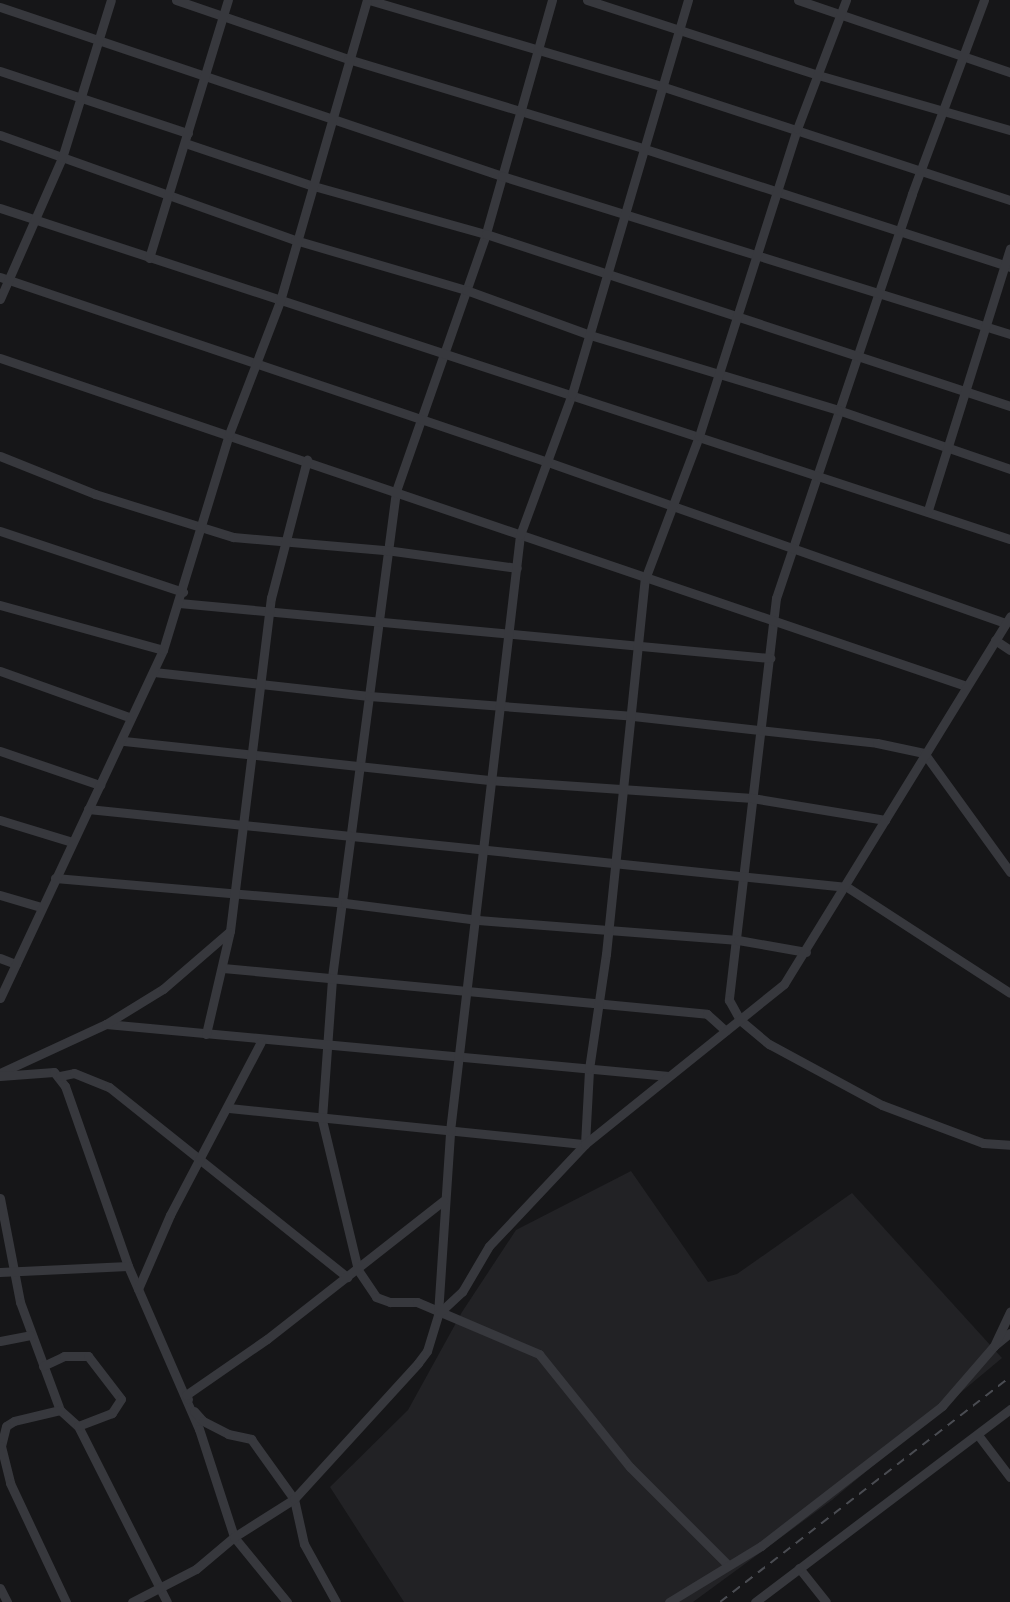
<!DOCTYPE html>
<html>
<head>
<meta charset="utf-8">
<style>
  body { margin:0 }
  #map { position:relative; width:1010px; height:1602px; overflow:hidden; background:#161618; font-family:"Sofia Sans Condensed",sans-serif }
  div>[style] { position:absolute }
  .built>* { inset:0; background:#222225 }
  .minor>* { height:9px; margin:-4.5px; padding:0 4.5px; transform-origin:4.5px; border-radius:4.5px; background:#37383d }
  .rail>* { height:2px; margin-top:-1px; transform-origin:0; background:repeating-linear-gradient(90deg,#4a4c52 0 9px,transparent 0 16px) }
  span { translate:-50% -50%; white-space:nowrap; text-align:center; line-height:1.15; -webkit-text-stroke:5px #111113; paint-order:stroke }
</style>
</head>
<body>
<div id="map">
  <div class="built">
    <i style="clip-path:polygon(631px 1171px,708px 1282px,737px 1274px,852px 1193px,1002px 1358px,832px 1500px,693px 1602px,404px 1602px,330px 1487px,408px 1410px,462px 1312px,516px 1230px)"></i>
  </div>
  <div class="minor">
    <i style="left:176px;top:0;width:182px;rotate:18.9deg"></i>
    <i style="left:348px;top:59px;width:307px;rotate:16.8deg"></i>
    <i style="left:642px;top:148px;width:387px;rotate:17.9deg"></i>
    <i style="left:369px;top:0;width:304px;rotate:16.4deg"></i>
    <i style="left:661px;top:86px;width:367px;rotate:18.1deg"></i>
    <i style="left:552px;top:0;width:243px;rotate:105.8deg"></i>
    <i style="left:486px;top:234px;width:272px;rotate:109.3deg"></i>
    <i style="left:396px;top:491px;width:492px;rotate:97.5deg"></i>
    <i style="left:332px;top:979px;width:141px;rotate:94.1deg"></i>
    <i style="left:322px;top:1120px;width:154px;rotate:76.5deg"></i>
    <i style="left:358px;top:1270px;width:32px;rotate:56deg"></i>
    <i style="left:376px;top:1297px;width:15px;rotate:20deg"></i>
    <i style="left:390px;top:1302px;width:27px"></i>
    <i style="left:417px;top:1302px;width:133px;rotate:23.1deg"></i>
    <i style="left:539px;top:1354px;width:145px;rotate:51.2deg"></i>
    <i style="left:630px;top:1467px;width:136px;rotate:45deg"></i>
    <i style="left:587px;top:0;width:243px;rotate:18deg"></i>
    <i style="left:818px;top:75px;width:200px;rotate:16deg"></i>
    <i style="left:798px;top:0;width:224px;rotate:18.8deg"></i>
    <i style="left:984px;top:0;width:207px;rotate:110.4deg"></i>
    <i style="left:912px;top:194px;width:426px;rotate:108.6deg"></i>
    <i style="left:776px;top:598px;width:405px;rotate:96.7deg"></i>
    <i style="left:729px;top:1000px;width:23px;rotate:61deg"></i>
    <i style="left:740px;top:1020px;width:38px;rotate:40deg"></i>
    <i style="left:769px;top:1044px;width:128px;rotate:28.4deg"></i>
    <i style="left:882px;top:1105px;width:108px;rotate:20.6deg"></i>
    <i style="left:983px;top:1143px;width:27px;rotate:4deg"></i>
    <i style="left:0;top:7px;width:530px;rotate:18.61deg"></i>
    <i style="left:502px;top:176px;width:532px;rotate:17.28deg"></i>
    <i style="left:0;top:71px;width:198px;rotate:18.3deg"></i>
    <i style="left:0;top:135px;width:313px;rotate:19.6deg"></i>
    <i style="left:295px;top:240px;width:178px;rotate:16.3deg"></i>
    <i style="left:466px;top:290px;width:132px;rotate:19.9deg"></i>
    <i style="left:590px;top:335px;width:259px;rotate:16.8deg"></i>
    <i style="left:838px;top:410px;width:182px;rotate:18.9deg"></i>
    <i style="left:185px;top:143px;width:132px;rotate:18.6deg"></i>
    <i style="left:310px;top:185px;width:183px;rotate:15.6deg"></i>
    <i style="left:486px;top:234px;width:552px;rotate:18.17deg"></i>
    <i style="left:0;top:208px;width:1063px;rotate:18.15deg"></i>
    <i style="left:149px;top:258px;width:270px;rotate:-73deg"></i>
    <i style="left:0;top:277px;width:575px;rotate:18.66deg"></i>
    <i style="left:545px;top:461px;width:488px;rotate:19.4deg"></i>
    <i style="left:0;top:299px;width:154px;rotate:-66.3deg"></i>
    <i style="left:62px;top:158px;width:165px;rotate:-72.8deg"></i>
    <i style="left:0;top:358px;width:1020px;rotate:18.75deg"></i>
    <i style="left:0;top:456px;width:102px;rotate:21.8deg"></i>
    <i style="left:95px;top:494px;width:145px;rotate:17.3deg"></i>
    <i style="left:233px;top:537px;width:154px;rotate:4.9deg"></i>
    <i style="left:386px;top:550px;width:132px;rotate:7.8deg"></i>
    <i style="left:928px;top:510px;width:274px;rotate:-72.6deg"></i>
    <i style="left:0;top:531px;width:193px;rotate:18.4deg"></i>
    <i style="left:179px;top:603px;width:594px;rotate:5.32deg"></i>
    <i style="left:0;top:605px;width:169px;rotate:15.4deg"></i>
    <i style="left:995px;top:640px;width:18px;rotate:34deg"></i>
    <i style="left:0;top:671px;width:139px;rotate:19.7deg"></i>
    <i style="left:154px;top:672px;width:216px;rotate:6.4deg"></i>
    <i style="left:369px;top:696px;width:265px;rotate:4.3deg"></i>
    <i style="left:633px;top:716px;width:245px;rotate:6.3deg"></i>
    <i style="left:877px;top:743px;width:48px;rotate:12deg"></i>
    <i style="left:924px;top:753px;width:147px;rotate:54.1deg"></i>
    <i style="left:124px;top:741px;width:367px;rotate:6.1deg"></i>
    <i style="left:489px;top:780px;width:264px;rotate:3.9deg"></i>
    <i style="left:752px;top:798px;width:135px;rotate:9.4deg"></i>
    <i style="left:0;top:751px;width:106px;rotate:18.8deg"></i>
    <i style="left:88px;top:809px;width:763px;rotate:5.87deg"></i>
    <i style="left:847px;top:887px;width:194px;rotate:33deg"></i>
    <i style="left:0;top:820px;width:75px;rotate:17deg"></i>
    <i style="left:55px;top:878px;width:291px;rotate:4.9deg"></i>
    <i style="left:345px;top:903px;width:134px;rotate:7.3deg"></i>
    <i style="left:478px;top:920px;width:261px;rotate:4.4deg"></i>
    <i style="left:738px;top:940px;width:69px;rotate:10deg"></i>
    <i style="left:0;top:895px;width:43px;rotate:16.3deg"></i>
    <i style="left:0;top:958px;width:17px;rotate:21deg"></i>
    <i style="left:223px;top:968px;width:486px;rotate:5.4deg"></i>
    <i style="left:707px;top:1014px;width:25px;rotate:42deg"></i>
    <i style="left:0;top:998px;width:384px;rotate:-64.9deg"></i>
    <i style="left:163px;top:650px;width:226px;rotate:-73deg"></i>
    <i style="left:229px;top:434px;width:142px;rotate:-69deg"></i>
    <i style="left:280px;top:301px;width:313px;rotate:-73.9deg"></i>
    <i style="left:106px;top:1024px;width:565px;rotate:5.28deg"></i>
    <i style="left:206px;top:1034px;width:106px;rotate:-76.9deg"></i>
    <i style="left:230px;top:931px;width:336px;rotate:-83deg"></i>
    <i style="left:271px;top:598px;width:143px;rotate:-75.4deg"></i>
    <i style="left:0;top:1073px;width:117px;rotate:-24.8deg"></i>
    <i style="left:106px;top:1024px;width:67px;rotate:-31.6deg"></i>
    <i style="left:163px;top:989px;width:87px;rotate:-40.8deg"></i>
    <i style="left:0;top:1076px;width:54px;rotate:-4.2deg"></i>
    <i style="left:54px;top:1072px;width:18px;rotate:52deg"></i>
    <i style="left:65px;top:1086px;width:191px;rotate:70.7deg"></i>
    <i style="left:128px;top:1266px;width:178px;rotate:66.5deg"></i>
    <i style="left:199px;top:1429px;width:114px;rotate:72deg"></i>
    <i style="left:234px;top:1537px;width:84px;rotate:50.8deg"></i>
    <i style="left:60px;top:1076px;width:14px;rotate:-12deg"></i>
    <i style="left:74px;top:1073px;width:38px;rotate:22deg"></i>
    <i style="left:109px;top:1087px;width:305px;rotate:38.6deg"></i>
    <i style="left:229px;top:1108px;width:358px;rotate:5.8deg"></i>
    <i style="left:585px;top:1144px;width:75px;rotate:-86.9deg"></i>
    <i style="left:589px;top:1069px;width:116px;rotate:-81.6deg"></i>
    <i style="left:606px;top:954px;width:377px;rotate:-84.1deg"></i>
    <i style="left:645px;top:579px;width:153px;rotate:-69.3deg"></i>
    <i style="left:699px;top:436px;width:322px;rotate:-72.3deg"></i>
    <i style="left:797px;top:129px;width:138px;rotate:-69.2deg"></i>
    <i style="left:0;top:1198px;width:106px;rotate:79.1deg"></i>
    <i style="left:20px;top:1302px;width:115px;rotate:69.7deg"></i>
    <i style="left:60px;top:1410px;width:24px;rotate:42deg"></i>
    <i style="left:78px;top:1426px;width:197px;rotate:63.2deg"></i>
    <i style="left:0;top:1272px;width:128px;rotate:-2.7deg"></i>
    <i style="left:138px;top:1289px;width:81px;rotate:-66.6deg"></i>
    <i style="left:170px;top:1215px;width:195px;rotate:-62.3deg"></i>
    <i style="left:438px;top:1314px;width:183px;rotate:-86.2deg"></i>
    <i style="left:450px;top:1131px;width:600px;rotate:-83.3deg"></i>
    <i style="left:520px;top:535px;width:150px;rotate:-69.8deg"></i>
    <i style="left:572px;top:394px;width:411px;rotate:-73.6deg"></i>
    <i style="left:0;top:1341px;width:31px;rotate:-11deg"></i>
    <i style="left:995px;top:1345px;width:19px;rotate:-39deg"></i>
    <i style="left:43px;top:1366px;width:23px;rotate:-25deg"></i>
    <i style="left:64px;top:1356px;width:24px"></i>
    <i style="left:88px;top:1356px;width:54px;rotate:52.5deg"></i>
    <i style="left:121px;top:1399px;width:17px;rotate:123deg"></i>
    <i style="left:112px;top:1413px;width:36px;rotate:159deg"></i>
    <i style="left:188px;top:1399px;width:4px;rotate:-117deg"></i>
    <i style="left:186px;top:1395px;width:98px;rotate:-34.7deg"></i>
    <i style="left:267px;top:1339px;width:224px;rotate:-38.1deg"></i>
    <i style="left:60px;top:1410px;width:47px;rotate:166.6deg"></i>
    <i style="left:14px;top:1421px;width:9px;rotate:148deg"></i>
    <i style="left:6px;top:1426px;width:21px;rotate:104deg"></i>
    <i style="left:1px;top:1446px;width:38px;rotate:76deg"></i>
    <i style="left:10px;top:1483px;width:132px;rotate:64.8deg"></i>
    <i style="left:194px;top:1411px;width:13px;rotate:48deg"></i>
    <i style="left:203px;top:1421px;width:28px;rotate:27deg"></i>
    <i style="left:228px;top:1434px;width:24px;rotate:12deg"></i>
    <i style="left:251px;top:1439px;width:74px;rotate:54.4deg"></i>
    <i style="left:294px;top:1499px;width:46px;rotate:77.5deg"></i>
    <i style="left:304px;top:1544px;width:66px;rotate:61.1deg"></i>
    <i style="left:978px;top:1435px;width:53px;rotate:52.7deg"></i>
    <i style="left:799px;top:1568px;width:43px;rotate:51.5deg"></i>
    <i style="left:0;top:1588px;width:16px;rotate:63deg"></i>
    <i style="left:132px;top:1602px;width:72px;rotate:-27.3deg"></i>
    <i style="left:196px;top:1569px;width:50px;rotate:-40.1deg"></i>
    <i style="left:234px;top:1537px;width:71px;rotate:-32.3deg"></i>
    <i style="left:294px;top:1499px;width:184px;rotate:-47.6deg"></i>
    <i style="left:418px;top:1363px;width:15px;rotate:-53deg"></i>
    <i style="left:427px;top:1351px;width:39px;rotate:-73deg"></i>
    <i style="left:438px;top:1314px;width:33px;rotate:-43deg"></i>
    <i style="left:462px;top:1292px;width:53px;rotate:-59.6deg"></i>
    <i style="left:489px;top:1246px;width:140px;rotate:-46.7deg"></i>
    <i style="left:585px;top:1144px;width:255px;rotate:-38.8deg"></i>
    <i style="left:784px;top:984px;width:432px;rotate:-58.4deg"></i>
    <i style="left:669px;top:1602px;width:108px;rotate:-31.3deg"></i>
    <i style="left:761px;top:1546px;width:229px;rotate:-37.7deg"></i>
    <i style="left:942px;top:1406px;width:79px;rotate:-49.1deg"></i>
    <i style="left:994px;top:1346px;width:38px;rotate:-65deg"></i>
    <i style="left:755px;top:1602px;width:320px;rotate:-37.1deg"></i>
  </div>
  <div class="rail">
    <i style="left:720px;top:1602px;width:367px;rotate:-37.8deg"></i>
  </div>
</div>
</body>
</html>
